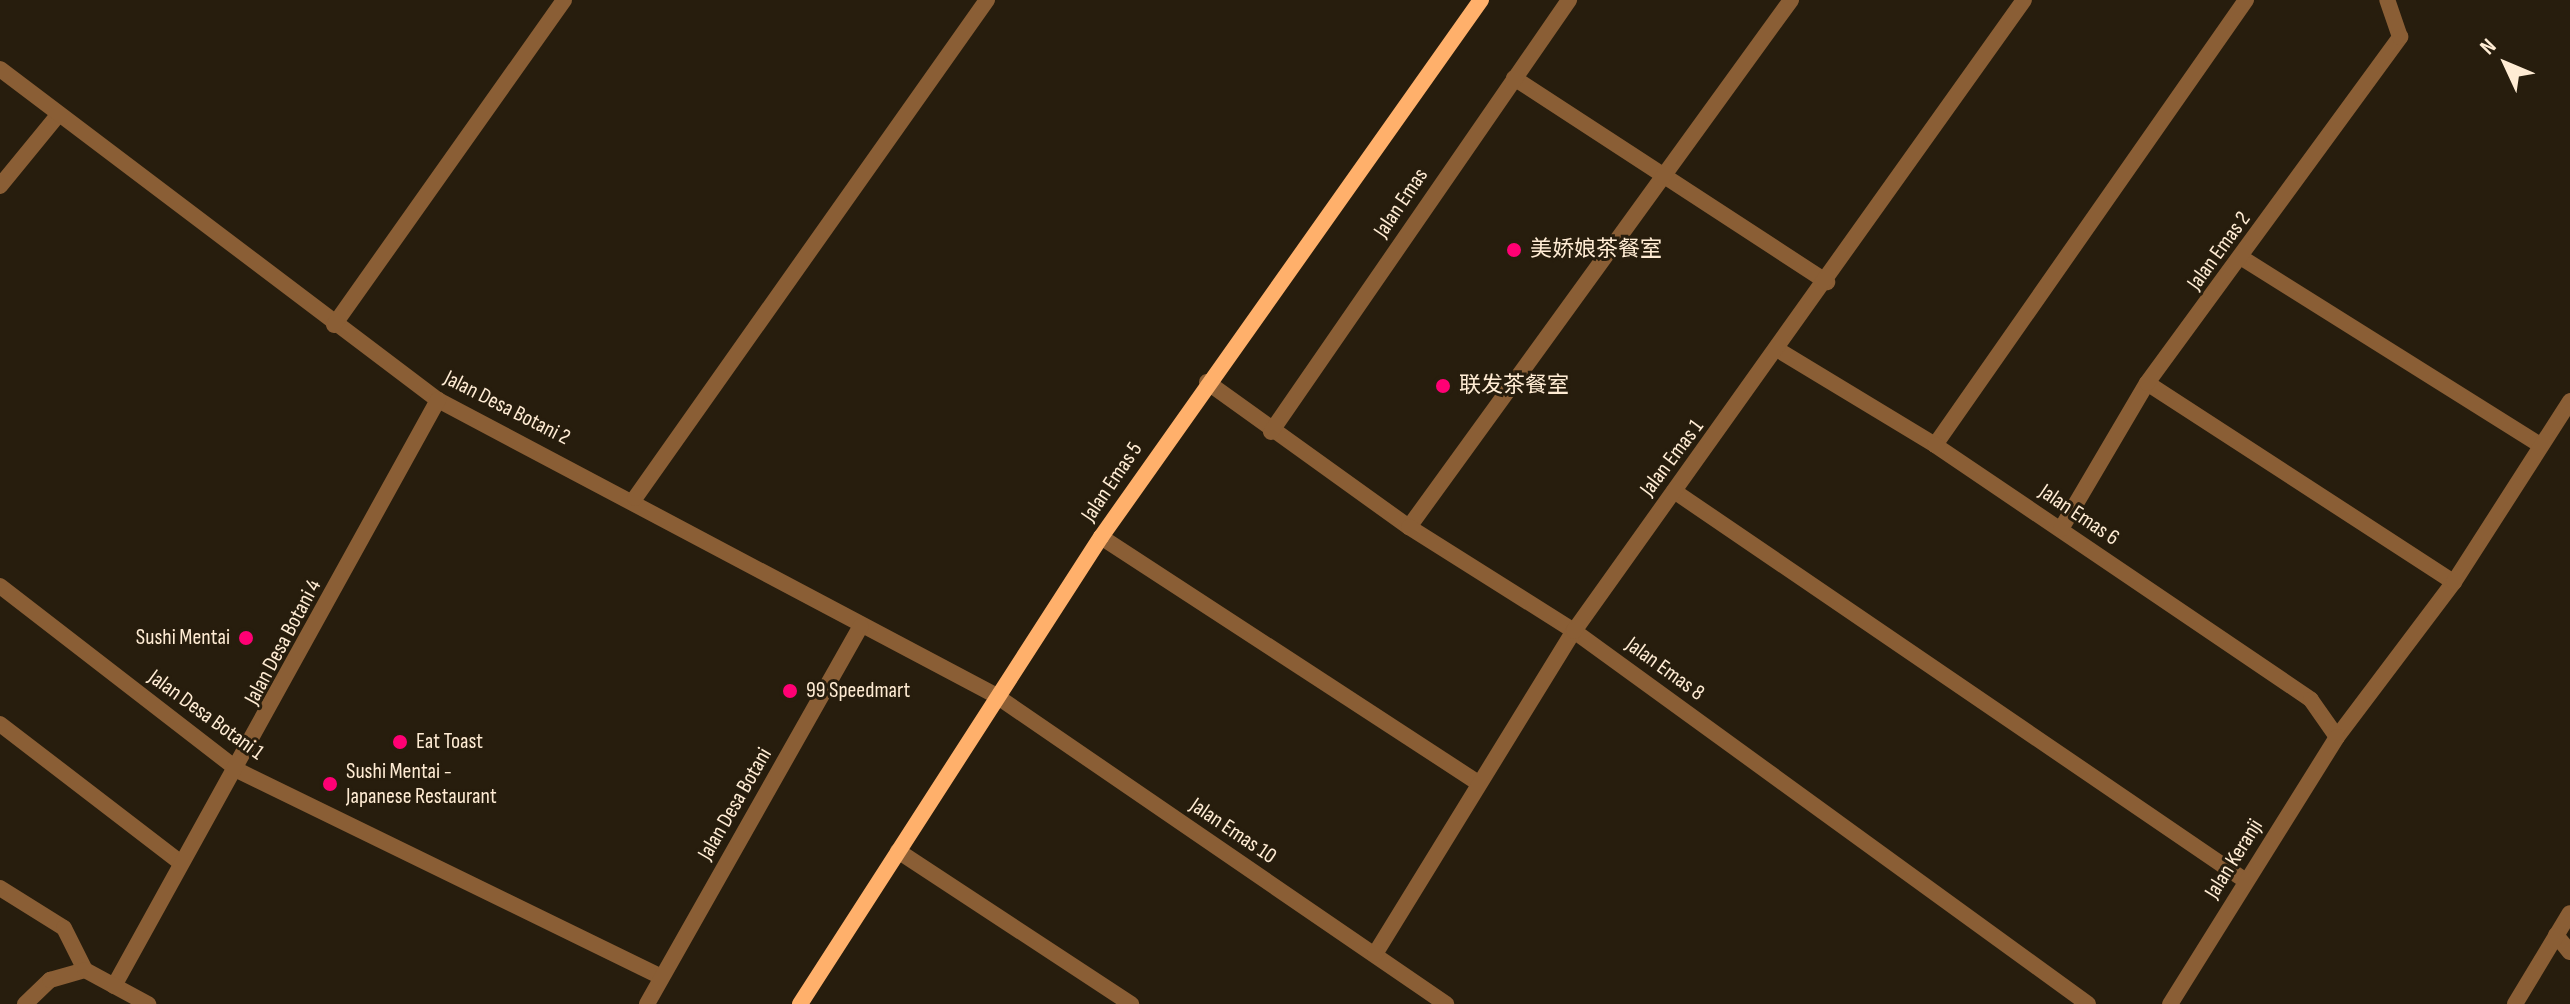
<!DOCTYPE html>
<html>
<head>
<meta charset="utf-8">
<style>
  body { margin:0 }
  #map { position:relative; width:2570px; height:1004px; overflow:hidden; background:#271d0d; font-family:"Sofia Sans Condensed","Noto Sans SC",sans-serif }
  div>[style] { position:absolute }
  .lane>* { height:16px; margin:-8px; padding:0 8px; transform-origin:8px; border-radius:8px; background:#8a5e35 }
  .street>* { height:16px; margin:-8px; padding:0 8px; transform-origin:8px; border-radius:8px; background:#8a5e35 }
  .secondary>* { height:16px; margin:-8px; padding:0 8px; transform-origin:8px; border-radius:8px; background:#ffb06b }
  .dots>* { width:22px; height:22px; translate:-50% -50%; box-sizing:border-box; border:4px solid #271d0d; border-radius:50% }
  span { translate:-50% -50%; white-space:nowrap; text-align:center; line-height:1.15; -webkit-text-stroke:6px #271d0d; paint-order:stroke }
  .street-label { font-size:22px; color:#ffecd4 }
  .poi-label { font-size:22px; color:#ffecd4 }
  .left { translate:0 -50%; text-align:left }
  .right { translate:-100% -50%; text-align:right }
  .north { position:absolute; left:2466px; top:24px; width:80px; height:80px; -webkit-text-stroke:6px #271d0d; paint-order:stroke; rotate:314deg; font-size:22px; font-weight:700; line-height:32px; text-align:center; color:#ffecd4 }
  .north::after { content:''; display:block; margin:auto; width:28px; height:36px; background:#ffecd4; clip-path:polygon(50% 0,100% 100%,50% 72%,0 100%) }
</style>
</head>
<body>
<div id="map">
  <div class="lane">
    <i style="left:1514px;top:78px;width:374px;rotate:33.1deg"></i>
    <i style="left:0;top:186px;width:93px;rotate:-50.7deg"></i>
    <i style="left:2242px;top:258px;width:352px;rotate:32.1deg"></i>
    <i style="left:2147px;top:383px;width:366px;rotate:33deg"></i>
    <i style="left:1935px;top:445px;width:543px;rotate:-55.05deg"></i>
    <i style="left:1674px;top:491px;width:692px;rotate:34.29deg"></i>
    <i style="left:1409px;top:527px;width:651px;rotate:-54.06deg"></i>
    <i style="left:1101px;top:537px;width:449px;rotate:33.1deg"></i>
    <i style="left:0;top:724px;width:228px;rotate:37.5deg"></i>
    <i style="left:2337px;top:737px;width:194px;rotate:-53deg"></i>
    <i style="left:2454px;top:582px;width:215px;rotate:-57.3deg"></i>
    <i style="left:898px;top:851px;width:279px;rotate:33.3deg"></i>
    <i style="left:0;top:888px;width:75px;rotate:32deg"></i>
    <i style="left:64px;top:928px;width:47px;rotate:63.4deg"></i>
  </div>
  <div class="street">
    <i style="left:0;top:69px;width:549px;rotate:37.08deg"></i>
    <i style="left:438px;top:400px;width:630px;rotate:27.91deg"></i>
    <i style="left:995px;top:695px;width:547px;rotate:34.42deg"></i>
    <i style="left:334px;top:325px;width:398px;rotate:-54.7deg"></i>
    <i style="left:1780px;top:351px;width:181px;rotate:31.2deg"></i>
    <i style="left:1935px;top:445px;width:454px;rotate:34.1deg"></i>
    <i style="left:2311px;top:700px;width:45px;rotate:54.9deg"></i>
    <i style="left:2337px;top:737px;width:315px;rotate:122deg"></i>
    <i style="left:1207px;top:382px;width:249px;rotate:35.7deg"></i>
    <i style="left:1409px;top:527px;width:195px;rotate:32.2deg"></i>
    <i style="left:1574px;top:631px;width:635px;rotate:35.97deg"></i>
    <i style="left:1271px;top:432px;width:525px;rotate:-55.4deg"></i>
    <i style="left:635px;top:498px;width:610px;rotate:-54.75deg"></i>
    <i style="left:2061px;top:529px;width:169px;rotate:-59.5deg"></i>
    <i style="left:2147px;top:383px;width:429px;rotate:-53.8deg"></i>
    <i style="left:2400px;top:37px;width:39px;rotate:-109deg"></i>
    <i style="left:0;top:586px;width:302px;rotate:37.7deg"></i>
    <i style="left:239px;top:771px;width:470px;rotate:26deg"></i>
    <i style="left:2556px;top:935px;width:22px;rotate:51deg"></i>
    <i style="left:1375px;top:954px;width:379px;rotate:-58.4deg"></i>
    <i style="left:1574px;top:631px;width:775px;rotate:-54.51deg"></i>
    <i style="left:114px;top:986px;width:670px;rotate:-61.06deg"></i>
    <i style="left:25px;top:1004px;width:35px;rotate:-44deg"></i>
    <i style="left:50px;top:980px;width:36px;rotate:-16deg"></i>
    <i style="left:85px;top:970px;width:72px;rotate:28.4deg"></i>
    <i style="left:647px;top:1004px;width:434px;rotate:-60.5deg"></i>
    <i style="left:2515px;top:1004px;width:106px;rotate:-58.9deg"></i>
  </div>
  <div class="secondary">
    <i style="left:800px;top:1004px;width:556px;rotate:-57.2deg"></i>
    <i style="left:1101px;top:537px;width:658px;rotate:-54.72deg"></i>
  </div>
  <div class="dots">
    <i style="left:1514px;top:250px;background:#ff0074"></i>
    <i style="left:1443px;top:386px;background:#ff0074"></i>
    <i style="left:246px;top:638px;background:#ff0074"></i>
    <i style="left:790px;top:691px;background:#ff0074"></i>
    <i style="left:400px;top:742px;background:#ff0074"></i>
    <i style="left:330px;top:784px;background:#ff0074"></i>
  </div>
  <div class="street-label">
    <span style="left:1401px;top:203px;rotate:-56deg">Jalan Emas</span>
    <span style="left:2219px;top:251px;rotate:-54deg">Jalan Emas 2</span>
    <span style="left:507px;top:408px;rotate:27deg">Jalan Desa Botani 2</span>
    <span style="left:1672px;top:458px;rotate:-53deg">Jalan Emas 1</span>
    <span style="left:1112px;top:482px;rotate:-56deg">Jalan Emas 5</span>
    <span style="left:2079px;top:515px;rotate:34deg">Jalan Emas 6</span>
    <span style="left:283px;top:642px;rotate:-62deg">Jalan Desa Botani 4</span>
    <span style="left:1665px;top:669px;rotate:36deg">Jalan Emas 8</span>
    <span style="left:206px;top:715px;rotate:36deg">Jalan Desa Botani 1</span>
    <span style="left:735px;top:804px;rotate:-60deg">Jalan Desa Botani</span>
    <span style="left:1233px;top:831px;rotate:34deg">Jalan Emas 10</span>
    <span style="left:2234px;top:859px;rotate:-58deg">Jalan Keranji</span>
  </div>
  <div class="poi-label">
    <span class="left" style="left:1530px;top:250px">美娇娘茶餐室</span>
    <span class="left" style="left:1459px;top:386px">联发茶餐室</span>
    <span class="right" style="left:230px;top:638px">Sushi Mentai</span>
    <span class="left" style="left:806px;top:691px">99 Speedmart</span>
    <span class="left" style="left:416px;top:742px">Eat Toast</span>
    <span class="left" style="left:346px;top:784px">Sushi Mentai -<br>Japanese Restaurant</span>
  </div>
  <div class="north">N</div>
</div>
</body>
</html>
